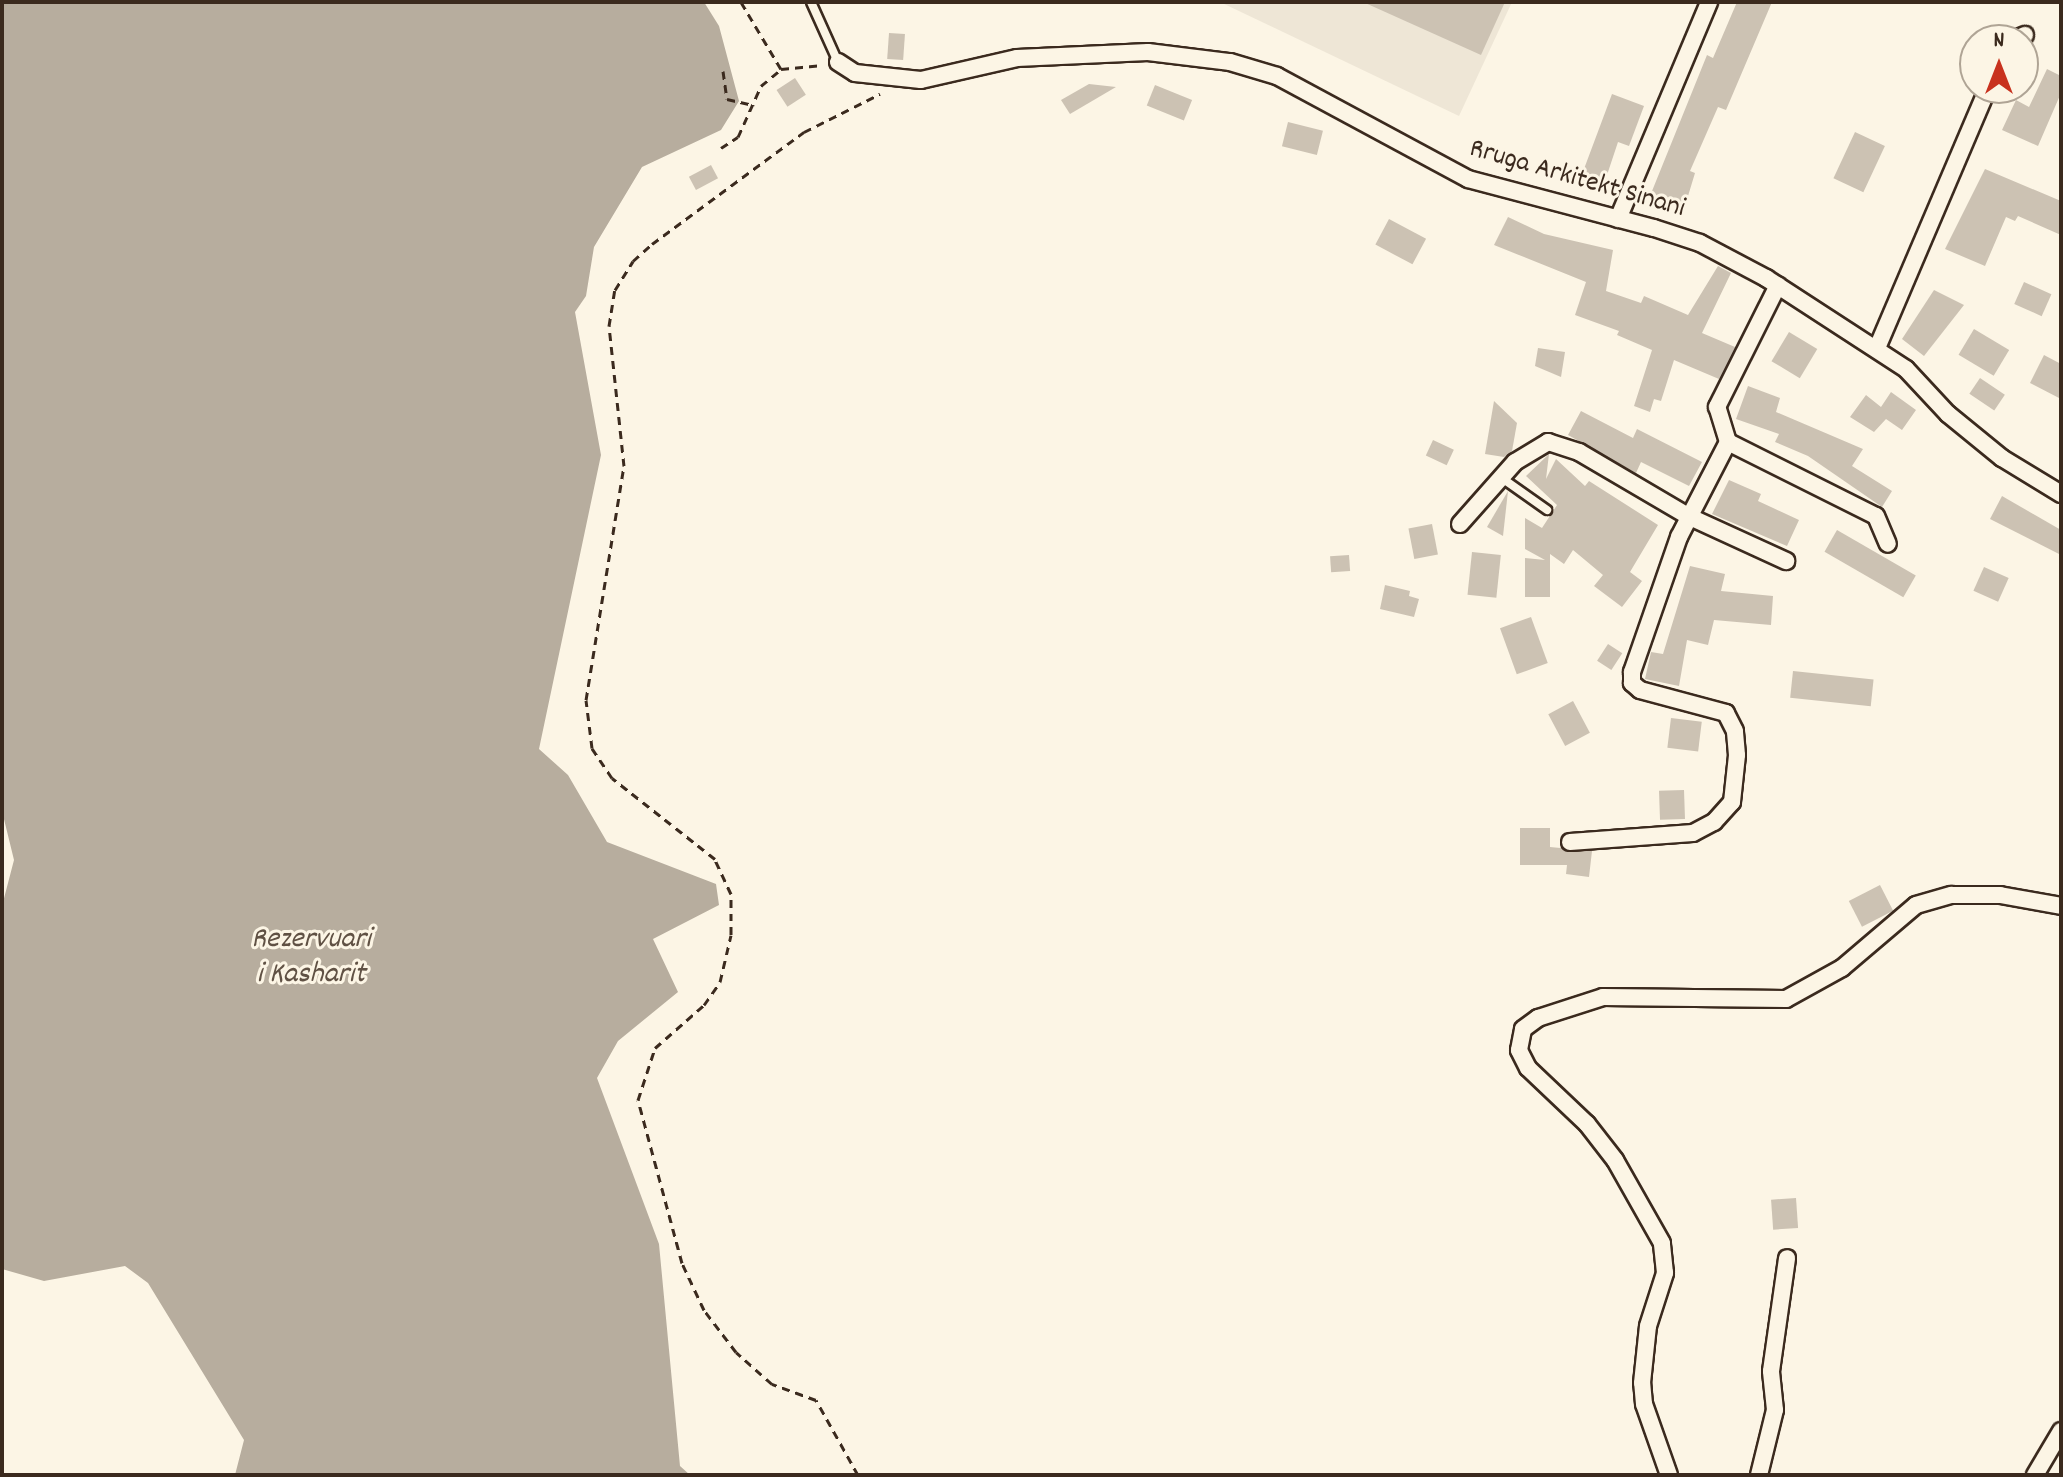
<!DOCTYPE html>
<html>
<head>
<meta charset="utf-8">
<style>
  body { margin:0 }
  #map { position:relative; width:2063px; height:1477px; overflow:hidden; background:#fcf5e5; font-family:Dekko,sans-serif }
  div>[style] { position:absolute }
  .built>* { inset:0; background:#eee6d6 }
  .water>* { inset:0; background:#b7ad9e }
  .building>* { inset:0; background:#ccc2b3; transform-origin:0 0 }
  .path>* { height:3px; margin-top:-1.5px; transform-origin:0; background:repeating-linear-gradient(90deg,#3b2a1e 0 8px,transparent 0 14px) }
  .roads { filter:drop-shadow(2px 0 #3b2a1e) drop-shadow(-2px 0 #3b2a1e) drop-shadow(0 2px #3b2a1e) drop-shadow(0 -2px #3b2a1e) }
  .lane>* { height:8px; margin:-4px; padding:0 4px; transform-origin:4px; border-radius:4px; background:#fcf5e5 }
  .street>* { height:16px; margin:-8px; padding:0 8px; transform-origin:8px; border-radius:8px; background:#fcf5e5 }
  span { translate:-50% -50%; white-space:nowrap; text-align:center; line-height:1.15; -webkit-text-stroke:6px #fcf5e5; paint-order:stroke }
  .street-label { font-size:28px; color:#3b2a1e }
  .water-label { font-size:30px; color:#605144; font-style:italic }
  .frame { position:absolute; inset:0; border:4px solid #3b2a1e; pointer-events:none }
  .north { position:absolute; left:1959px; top:24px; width:80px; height:80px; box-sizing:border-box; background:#fcf5e5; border:2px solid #afa495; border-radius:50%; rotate:0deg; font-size:22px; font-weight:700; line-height:32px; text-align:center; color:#3b2a1e }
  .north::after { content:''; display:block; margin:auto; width:28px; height:36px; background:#c8321e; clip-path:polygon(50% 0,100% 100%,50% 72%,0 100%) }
</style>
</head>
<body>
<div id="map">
  <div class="built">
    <i style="clip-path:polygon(1220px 2px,1512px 2px,1459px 116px)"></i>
  </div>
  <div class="water">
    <i style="clip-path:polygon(2px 2px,704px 2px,719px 26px,739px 101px,721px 130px,642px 167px,594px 247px,586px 296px,575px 312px,601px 455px,539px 749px,568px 775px,607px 842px,716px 884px,719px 905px,653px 939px,678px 992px,618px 1041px,597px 1078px,659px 1244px,680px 1466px,690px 1475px,235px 1475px,244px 1440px,148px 1283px,125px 1266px,44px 1281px,2px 1269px,2px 906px,14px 860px,2px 811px)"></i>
  </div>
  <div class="building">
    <i style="clip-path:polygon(1363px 2px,1505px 2px,1481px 55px)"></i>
    <i style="clip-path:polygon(1737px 2px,1772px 2px,1726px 110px,1718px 107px,1690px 171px,1695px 173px,1685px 206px,1650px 196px,1707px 55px,1713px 58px)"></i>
    <i style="left:889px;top:33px;width:16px;height:26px;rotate:4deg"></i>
    <i style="clip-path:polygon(2047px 69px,2061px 76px,2061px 93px,2038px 146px,2002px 130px,2016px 100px,2029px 107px)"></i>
    <i style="left:795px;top:78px;width:20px;height:22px;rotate:57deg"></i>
    <i style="clip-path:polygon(1089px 84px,1116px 87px,1070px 114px,1061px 100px)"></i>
    <i style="left:1155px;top:85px;width:40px;height:22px;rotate:22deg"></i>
    <i style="clip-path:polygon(1612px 94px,1644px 106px,1629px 146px,1618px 142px,1601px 193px,1578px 185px)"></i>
    <i style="left:1288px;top:122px;width:36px;height:25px;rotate:14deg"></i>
    <i style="left:1855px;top:132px;width:33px;height:51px;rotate:25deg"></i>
    <i style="left:711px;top:165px;width:15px;height:25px;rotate:62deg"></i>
    <i style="clip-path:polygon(1985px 169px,2061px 201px,2061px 235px,2018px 216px,2015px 221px,2006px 217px,1985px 266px,1945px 249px)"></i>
    <i style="clip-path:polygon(1508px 217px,1544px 234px,1613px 250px,1606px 291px,1641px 303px,1644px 296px,1688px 315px,1718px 266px,1731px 273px,1702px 333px,1735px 347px,1719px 379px,1674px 360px,1661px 401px,1654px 399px,1650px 412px,1634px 406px,1652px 350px,1617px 335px,1619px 331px,1575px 315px,1586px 282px,1494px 245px)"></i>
    <i style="left:1389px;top:219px;width:42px;height:29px;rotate:28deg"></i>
    <i style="left:2024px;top:282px;width:30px;height:24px;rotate:24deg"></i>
    <i style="clip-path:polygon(1934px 290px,1964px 305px,1924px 356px,1902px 339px)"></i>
    <i style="left:1974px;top:329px;width:41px;height:30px;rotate:31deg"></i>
    <i style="left:1789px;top:332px;width:33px;height:34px;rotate:31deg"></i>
    <i style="clip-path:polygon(1538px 348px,1565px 352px,1561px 377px,1535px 366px)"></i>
    <i style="clip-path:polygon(2044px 355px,2061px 364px,2061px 399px,2030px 383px)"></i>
    <i style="left:1980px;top:378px;width:30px;height:19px;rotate:34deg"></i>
    <i style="clip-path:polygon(1748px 386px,1780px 398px,1776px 412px,1863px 449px,1852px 466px,1892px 491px,1882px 507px,1808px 456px,1775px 442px,1779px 434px,1736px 419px)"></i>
    <i style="clip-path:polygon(1891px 392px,1916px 410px,1902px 430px,1886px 419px,1874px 432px,1850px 417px,1866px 395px,1881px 407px)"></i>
    <i style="clip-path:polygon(1494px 401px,1517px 423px,1512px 451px,1504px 457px,1485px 454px)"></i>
    <i style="clip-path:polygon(1581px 411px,1633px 438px,1637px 429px,1702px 462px,1689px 486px,1641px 462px,1636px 473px,1568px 435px)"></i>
    <i style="left:1433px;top:440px;width:23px;height:17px;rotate:25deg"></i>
    <i style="clip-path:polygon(1549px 454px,1546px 479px,1556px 459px,1585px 486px,1589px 481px,1658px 525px,1630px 572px,1642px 581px,1622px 607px,1594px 586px,1603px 575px,1573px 550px,1564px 564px,1550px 554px,1550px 597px,1525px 597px,1525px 558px,1545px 560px,1525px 549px,1525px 518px,1542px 528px,1557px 505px,1526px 476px)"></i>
    <i style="clip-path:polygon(1729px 480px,1761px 494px,1758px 501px,1799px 520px,1787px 546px,1712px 514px)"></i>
    <i style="clip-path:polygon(1508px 491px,1503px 536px,1487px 527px)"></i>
    <i style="clip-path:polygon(2002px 496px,2061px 530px,2061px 555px,1990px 519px)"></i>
    <i style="left:1432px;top:524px;width:31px;height:24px;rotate:79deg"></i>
    <i style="left:1837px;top:530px;width:91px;height:25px;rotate:30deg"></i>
    <i style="left:1472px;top:552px;width:29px;height:43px;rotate:6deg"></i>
    <i style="left:1349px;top:555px;width:16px;height:19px;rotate:86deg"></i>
    <i style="clip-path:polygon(1690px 566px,1725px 574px,1721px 591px,1773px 596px,1771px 625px,1714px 620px,1708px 645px,1687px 640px,1679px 686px,1645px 679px,1651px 652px,1663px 654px)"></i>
    <i style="left:1984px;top:567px;width:27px;height:26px;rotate:24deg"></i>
    <i style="clip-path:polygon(1385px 585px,1410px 591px,1409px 596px,1419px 599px,1414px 617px,1380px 609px)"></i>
    <i style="left:1531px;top:617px;width:49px;height:33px;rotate:70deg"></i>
    <i style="left:1608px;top:644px;width:17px;height:20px;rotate:33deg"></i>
    <i style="left:1793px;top:671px;width:81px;height:27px;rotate:6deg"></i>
    <i style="left:1573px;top:701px;width:36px;height:28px;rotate:62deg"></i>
    <i style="left:1671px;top:718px;width:31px;height:30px;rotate:7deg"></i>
    <i style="left:1684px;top:790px;width:29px;height:25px;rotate:88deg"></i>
    <i style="clip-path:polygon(1520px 828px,1550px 828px,1550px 847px,1592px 851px,1589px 877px,1566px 874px,1567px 865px,1520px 865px)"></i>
    <i style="left:1880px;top:885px;width:29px;height:35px;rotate:63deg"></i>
    <i style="left:1796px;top:1198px;width:30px;height:25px;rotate:86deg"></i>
  </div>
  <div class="path">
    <i style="left:741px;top:2px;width:78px;rotate:59.2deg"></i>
    <i style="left:723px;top:71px;width:28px;rotate:82deg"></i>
    <i style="left:727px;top:99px;width:28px;rotate:13deg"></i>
    <i style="left:721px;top:148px;width:20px;rotate:-33deg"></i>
    <i style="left:738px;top:137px;width:56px;rotate:-65.7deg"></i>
    <i style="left:761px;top:86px;width:26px;rotate:-40deg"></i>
    <i style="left:781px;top:69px;width:42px;rotate:-5.4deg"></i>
    <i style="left:858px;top:1475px;width:86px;rotate:-119.2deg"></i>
    <i style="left:816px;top:1400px;width:47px;rotate:-160deg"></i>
    <i style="left:772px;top:1384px;width:48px;rotate:-138.4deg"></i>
    <i style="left:736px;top:1352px;width:53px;rotate:-127.3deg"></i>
    <i style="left:704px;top:1310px;width:52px;rotate:-115.1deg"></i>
    <i style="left:682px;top:1263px;width:169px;rotate:-105.1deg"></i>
    <i style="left:638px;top:1100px;width:55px;rotate:-71.9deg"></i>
    <i style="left:655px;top:1048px;width:65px;rotate:-41.3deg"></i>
    <i style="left:704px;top:1005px;width:28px;rotate:-55deg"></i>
    <i style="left:720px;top:982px;width:48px;rotate:-76.8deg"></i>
    <i style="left:731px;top:935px;width:41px;rotate:-90deg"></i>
    <i style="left:731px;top:894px;width:38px;rotate:-115deg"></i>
    <i style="left:715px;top:859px;width:131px;rotate:-141.8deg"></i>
    <i style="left:612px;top:778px;width:36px;rotate:-124deg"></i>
    <i style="left:592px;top:748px;width:48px;rotate:-97.1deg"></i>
    <i style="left:586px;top:700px;width:237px;rotate:-80.8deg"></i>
    <i style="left:624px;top:466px;width:141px;rotate:-96.1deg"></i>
    <i style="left:609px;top:326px;width:36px;rotate:-81deg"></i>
    <i style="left:615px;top:290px;width:34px;rotate:-58deg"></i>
    <i style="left:633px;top:261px;width:25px;rotate:-42deg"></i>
    <i style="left:652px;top:244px;width:189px;rotate:-36.4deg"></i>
    <i style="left:804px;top:132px;width:85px;rotate:-26.6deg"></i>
  </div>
  <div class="roads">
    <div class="lane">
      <i style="left:811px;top:2px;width:66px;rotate:65.8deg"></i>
      <i style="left:1499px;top:476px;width:59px;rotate:35.3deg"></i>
    </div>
    <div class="street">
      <i style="left:2013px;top:40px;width:13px;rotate:-23deg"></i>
      <i style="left:838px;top:62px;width:20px;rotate:33deg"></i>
      <i style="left:855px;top:73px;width:66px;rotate:6.1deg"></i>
      <i style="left:921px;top:80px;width:98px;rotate:-12.9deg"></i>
      <i style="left:1017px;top:58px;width:131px;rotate:-2.6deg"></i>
      <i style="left:1148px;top:52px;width:83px;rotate:7deg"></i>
      <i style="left:1230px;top:62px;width:49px;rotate:16.6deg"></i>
      <i style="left:1277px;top:76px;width:217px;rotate:28.3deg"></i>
      <i style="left:1468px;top:179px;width:192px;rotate:14.8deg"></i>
      <i style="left:1654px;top:228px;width:48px;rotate:18.1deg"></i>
      <i style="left:1700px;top:243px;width:75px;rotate:27.9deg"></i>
      <i style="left:1766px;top:278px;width:167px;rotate:33deg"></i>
      <i style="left:1906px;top:369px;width:62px;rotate:47deg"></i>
      <i style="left:1948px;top:414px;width:70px;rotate:39.2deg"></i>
      <i style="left:2002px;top:458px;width:69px;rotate:31.4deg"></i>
      <i style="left:1618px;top:219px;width:235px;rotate:-67.2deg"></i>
      <i style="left:1877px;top:348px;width:283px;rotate:-66.9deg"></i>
      <i style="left:1728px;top:442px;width:165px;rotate:26.6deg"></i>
      <i style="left:1876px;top:516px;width:30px;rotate:67deg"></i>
      <i style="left:1460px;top:524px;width:83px;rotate:-48.4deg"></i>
      <i style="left:1515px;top:462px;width:39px;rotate:-31deg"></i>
      <i style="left:1548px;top:442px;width:33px;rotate:18deg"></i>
      <i style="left:1579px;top:452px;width:129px;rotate:30.4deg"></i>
      <i style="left:1690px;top:517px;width:106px;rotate:24.6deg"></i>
      <i style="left:1570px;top:842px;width:123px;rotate:-4.2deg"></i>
      <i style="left:1693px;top:833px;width:24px;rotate:-28deg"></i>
      <i style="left:1714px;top:822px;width:27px;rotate:-48deg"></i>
      <i style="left:1732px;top:802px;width:47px;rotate:-83.9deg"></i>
      <i style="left:1737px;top:755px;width:24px;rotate:-95deg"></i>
      <i style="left:1735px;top:731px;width:20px;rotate:-117deg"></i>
      <i style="left:1726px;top:713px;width:89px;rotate:-165deg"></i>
      <i style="left:1640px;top:690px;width:11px;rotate:-139deg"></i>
      <i style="left:1632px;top:683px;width:11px;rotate:-90deg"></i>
      <i style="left:1632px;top:672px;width:143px;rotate:-70.8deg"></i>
      <i style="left:1679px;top:537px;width:107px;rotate:-62.7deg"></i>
      <i style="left:1728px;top:442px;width:37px;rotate:-107deg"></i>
      <i style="left:1717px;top:407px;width:136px;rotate:-63.4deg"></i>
      <i style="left:1669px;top:1475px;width:75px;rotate:-109.4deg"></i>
      <i style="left:1644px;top:1404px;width:21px;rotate:-95deg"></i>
      <i style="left:1642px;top:1383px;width:57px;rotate:-84deg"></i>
      <i style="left:1648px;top:1326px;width:56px;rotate:-72.2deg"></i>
      <i style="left:1665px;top:1273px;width:30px;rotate:-96deg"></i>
      <i style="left:1662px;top:1243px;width:95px;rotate:-119.5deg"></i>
      <i style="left:1615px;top:1160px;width:46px;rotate:-127.9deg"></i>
      <i style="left:1587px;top:1124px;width:81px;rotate:-136.5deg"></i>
      <i style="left:1528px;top:1068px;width:20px;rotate:-117deg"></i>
      <i style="left:1519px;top:1050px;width:21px;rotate:-79deg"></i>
      <i style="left:1523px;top:1029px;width:19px;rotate:-36deg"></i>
      <i style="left:1538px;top:1018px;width:68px;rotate:-17.9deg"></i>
      <i style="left:1603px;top:997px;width:183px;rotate:0.6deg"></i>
      <i style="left:1786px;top:999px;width:64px;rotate:-29deg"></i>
      <i style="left:1842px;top:968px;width:97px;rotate:-40.4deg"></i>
      <i style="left:1916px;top:905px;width:37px;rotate:-16deg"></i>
      <i style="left:1952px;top:895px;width:48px"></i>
      <i style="left:2000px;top:895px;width:62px;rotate:10.2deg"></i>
      <i style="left:1759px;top:1475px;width:67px;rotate:-76.2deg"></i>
      <i style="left:1775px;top:1410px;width:39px;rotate:-96deg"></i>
      <i style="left:1771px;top:1371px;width:114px;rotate:-81.9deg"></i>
      <i style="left:2035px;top:1475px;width:51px;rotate:-59.4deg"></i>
    </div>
  </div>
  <div class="street-label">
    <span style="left:1577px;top:180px;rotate:16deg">Rruga Arkitekt Sinani</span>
  </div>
  <div class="water-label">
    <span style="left:311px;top:958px">Rezervuari<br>i Kasharit</span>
  </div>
  <div class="frame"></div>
  <div class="north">N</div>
</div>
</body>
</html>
